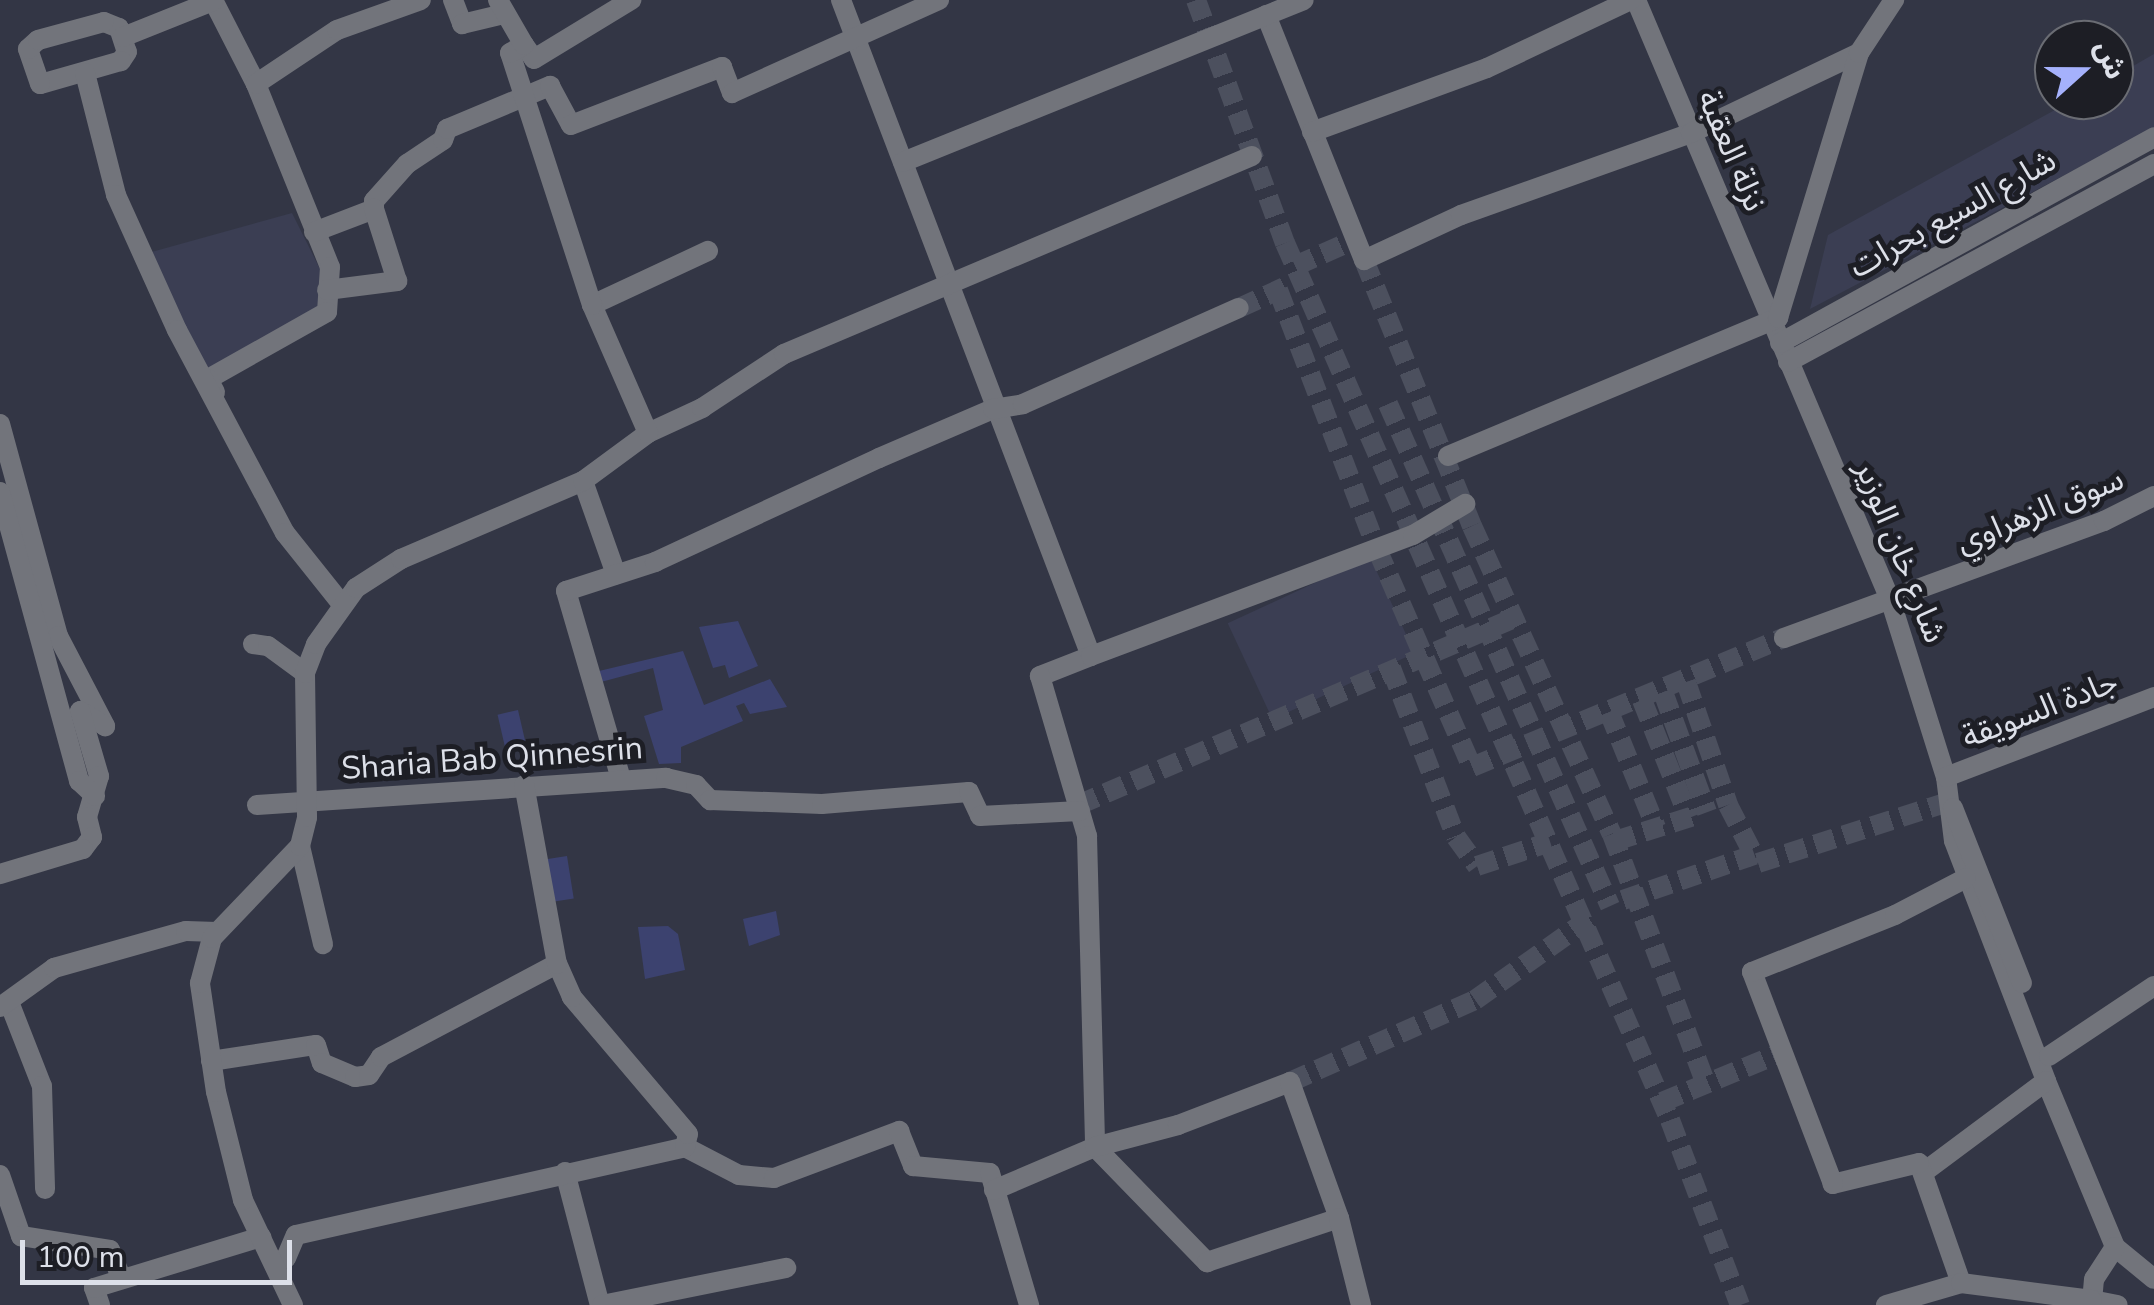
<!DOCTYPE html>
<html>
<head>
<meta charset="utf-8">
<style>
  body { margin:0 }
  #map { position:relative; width:2154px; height:1305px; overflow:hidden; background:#333645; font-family:"Nunito Sans","Noto Sans Arabic",sans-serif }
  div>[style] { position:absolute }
  .built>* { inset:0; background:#3b3e53; transform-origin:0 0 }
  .green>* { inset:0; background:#3c426f; transform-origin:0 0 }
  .minor-tunnel>* { height:20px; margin-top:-10px; transform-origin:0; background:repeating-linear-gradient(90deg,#4c505e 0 20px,transparent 0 30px) }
  .minor>* { height:20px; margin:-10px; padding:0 10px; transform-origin:10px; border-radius:10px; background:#72747b }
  span { translate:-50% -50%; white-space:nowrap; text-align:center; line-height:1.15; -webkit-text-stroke:10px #1d1e25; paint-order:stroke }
  .street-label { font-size:32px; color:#dde0e9 }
  .north { position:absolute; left:2034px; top:20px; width:100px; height:100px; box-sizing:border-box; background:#1d1e25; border:2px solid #6a6c73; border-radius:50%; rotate:69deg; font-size:28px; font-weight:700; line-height:40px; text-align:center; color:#dde0e9 }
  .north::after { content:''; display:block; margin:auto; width:35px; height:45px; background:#a5b1fc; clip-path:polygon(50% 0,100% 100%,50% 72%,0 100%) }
  .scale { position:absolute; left:20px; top:1240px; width:272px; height:45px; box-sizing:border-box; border:5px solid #dde0e9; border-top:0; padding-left:12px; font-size:30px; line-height:35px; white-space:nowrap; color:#dde0e9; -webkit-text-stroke:8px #1d1e25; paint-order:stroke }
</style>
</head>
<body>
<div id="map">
  <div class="built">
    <i style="clip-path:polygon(2154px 54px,2154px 128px,1810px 309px,1828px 235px,2073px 100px,2114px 100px,2114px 77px)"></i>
    <i style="clip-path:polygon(292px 213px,320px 269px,318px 316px,207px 374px,148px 253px)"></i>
    <i style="left:1370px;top:557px;width:106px;height:157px;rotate:65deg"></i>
  </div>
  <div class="green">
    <i style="clip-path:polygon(738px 621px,758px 666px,729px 678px,725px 665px,713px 668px,699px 627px)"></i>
    <i style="clip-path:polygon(683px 651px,704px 705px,770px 679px,787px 707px,750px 714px,744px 703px,736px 706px,743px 721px,681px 747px,681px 763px,659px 764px,644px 716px,663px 710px,653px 668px,601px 682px,599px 671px)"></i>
    <i style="left:518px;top:710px;width:35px;height:21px;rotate:77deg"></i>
    <i style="left:567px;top:856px;width:43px;height:26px;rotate:81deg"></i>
    <i style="clip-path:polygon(776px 911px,780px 935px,749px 946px,743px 919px)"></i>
    <i style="clip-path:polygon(668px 926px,678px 934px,685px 970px,645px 979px,638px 927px)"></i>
  </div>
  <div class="minor-tunnel">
    <i style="left:1196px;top:0;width:259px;rotate:69.9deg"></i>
    <i style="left:1285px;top:243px;width:958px;rotate:66.3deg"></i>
    <i style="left:1670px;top:1120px;width:198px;rotate:69.3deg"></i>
    <i style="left:1364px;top:260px;width:287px;rotate:67.9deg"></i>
    <i style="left:1472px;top:526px;width:338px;rotate:65.6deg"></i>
    <i style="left:1612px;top:834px;width:267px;rotate:69.4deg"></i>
    <i style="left:1295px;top:266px;width:64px;rotate:-23.8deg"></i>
    <i style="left:1278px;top:290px;width:277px;rotate:69.1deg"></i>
    <i style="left:1377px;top:549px;width:238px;rotate:66.5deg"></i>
    <i style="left:1472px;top:767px;width:338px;rotate:-22.5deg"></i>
    <i style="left:1239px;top:308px;width:53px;rotate:-24.6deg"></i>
    <i style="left:1388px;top:404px;width:549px;rotate:66.14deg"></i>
    <i style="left:1391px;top:668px;width:181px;rotate:69deg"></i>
    <i style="left:1456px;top:837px;width:36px;rotate:54deg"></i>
    <i style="left:1477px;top:866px;width:77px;rotate:-18.2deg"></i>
    <i style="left:1686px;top:682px;width:130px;rotate:71.1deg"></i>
    <i style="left:1728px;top:805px;width:65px;rotate:62.7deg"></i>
    <i style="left:1758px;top:863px;width:203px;rotate:-17.8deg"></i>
    <i style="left:1663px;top:692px;width:128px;rotate:69.9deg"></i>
    <i style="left:1642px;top:700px;width:127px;rotate:68.3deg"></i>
    <i style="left:1609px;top:712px;width:125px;rotate:67.9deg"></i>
    <i style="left:1078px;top:805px;width:478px;rotate:-23.2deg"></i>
    <i style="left:1615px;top:841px;width:86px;rotate:-17.6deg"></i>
    <i style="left:1623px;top:900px;width:139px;rotate:-19deg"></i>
    <i style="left:1290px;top:1082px;width:202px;rotate:-23.9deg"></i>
    <i style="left:1475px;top:1000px;width:145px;rotate:-35.4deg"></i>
    <i style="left:1662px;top:1102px;width:131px;rotate:-22.5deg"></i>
  </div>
  <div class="minor">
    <i style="left:213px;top:0;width:94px;rotate:62.9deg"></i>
    <i style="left:256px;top:84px;width:197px;rotate:68deg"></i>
    <i style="left:330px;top:267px;width:45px;rotate:93.8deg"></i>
    <i style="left:327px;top:312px;width:137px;rotate:150.6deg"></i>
    <i style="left:208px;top:379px;width:15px;rotate:62deg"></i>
    <i style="left:453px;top:0;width:26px;rotate:69deg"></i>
    <i style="left:462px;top:24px;width:43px;rotate:-13.4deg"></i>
    <i style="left:841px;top:0;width:702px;rotate:69.14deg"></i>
    <i style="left:1091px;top:656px;width:55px;rotate:158.6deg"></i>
    <i style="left:1040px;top:676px;width:167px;rotate:73.6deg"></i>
    <i style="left:1087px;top:836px;width:311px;rotate:88.5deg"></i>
    <i style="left:1095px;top:1147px;width:161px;rotate:45.8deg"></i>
    <i style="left:1207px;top:1262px;width:139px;rotate:-18.4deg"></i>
    <i style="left:1636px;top:0;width:654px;rotate:67.04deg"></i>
    <i style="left:1891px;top:602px;width:183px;rotate:72.6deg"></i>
    <i style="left:1946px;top:777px;width:64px;rotate:82.9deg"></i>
    <i style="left:1954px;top:841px;width:257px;rotate:69deg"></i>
    <i style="left:2046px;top:1081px;width:180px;rotate:67.4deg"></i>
    <i style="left:2115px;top:1247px;width:50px;rotate:39.4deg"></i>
    <i style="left:1266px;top:15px;width:264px;rotate:68.2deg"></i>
    <i style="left:1364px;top:260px;width:107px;rotate:-24.9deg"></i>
    <i style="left:1461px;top:215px;width:244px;rotate:-19.6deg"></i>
    <i style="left:1691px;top:133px;width:186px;rotate:-25.5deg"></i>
    <i style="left:104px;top:22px;width:16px;rotate:22deg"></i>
    <i style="left:119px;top:28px;width:25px;rotate:72deg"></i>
    <i style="left:127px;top:52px;width:11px;rotate:124deg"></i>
    <i style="left:121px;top:61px;width:84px;rotate:164.1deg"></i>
    <i style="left:40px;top:84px;width:37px;rotate:-109deg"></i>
    <i style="left:28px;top:49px;width:13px;rotate:-42deg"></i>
    <i style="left:38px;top:40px;width:68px;rotate:-15.3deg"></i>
    <i style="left:123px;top:37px;width:97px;rotate:-21.8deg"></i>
    <i style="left:524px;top:45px;width:17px;rotate:54deg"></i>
    <i style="left:534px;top:59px;width:114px;rotate:-31.3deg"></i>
    <i style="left:85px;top:73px;width:126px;rotate:75.7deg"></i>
    <i style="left:116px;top:195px;width:148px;rotate:65.7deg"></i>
    <i style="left:177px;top:330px;width:230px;rotate:62deg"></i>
    <i style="left:285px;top:533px;width:88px;rotate:51.4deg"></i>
    <i style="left:256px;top:84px;width:97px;rotate:-33.7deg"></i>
    <i style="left:337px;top:30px;width:89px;rotate:-19.7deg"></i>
    <i style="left:1312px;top:132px;width:186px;rotate:-20.1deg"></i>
    <i style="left:1487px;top:68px;width:159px;rotate:-25.3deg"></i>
    <i style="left:903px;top:162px;width:432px;rotate:-22deg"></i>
    <i style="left:314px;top:232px;width:64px;rotate:-21deg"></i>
    <i style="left:374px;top:209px;width:8px;rotate:-90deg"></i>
    <i style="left:374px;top:201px;width:50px;rotate:-48.3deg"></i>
    <i style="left:407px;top:164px;width:43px;rotate:-33.7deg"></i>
    <i style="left:443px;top:140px;width:12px;rotate:-70deg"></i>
    <i style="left:447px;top:129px;width:112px;rotate:-22.7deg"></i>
    <i style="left:550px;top:86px;width:44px;rotate:61.7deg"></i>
    <i style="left:571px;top:125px;width:162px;rotate:-21deg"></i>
    <i style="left:722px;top:67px;width:28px;rotate:69deg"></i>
    <i style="left:732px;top:93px;width:227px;rotate:-24.2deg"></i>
    <i style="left:327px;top:290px;width:71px;rotate:-7.3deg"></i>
    <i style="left:397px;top:281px;width:76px;rotate:-107.7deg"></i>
    <i style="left:592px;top:305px;width:128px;rotate:-25deg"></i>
    <i style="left:1780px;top:343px;width:427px;rotate:-28.8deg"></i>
    <i style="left:1788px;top:362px;width:416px;rotate:-28.4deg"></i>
    <i style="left:0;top:424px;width:220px;rotate:74.7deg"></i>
    <i style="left:58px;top:636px;width:102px;rotate:62.4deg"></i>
    <i style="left:105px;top:726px;width:29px;rotate:-149deg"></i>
    <i style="left:80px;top:711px;width:68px;rotate:73.7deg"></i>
    <i style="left:99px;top:776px;width:43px;rotate:106.3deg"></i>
    <i style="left:87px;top:817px;width:21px;rotate:76deg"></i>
    <i style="left:92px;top:837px;width:15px;rotate:127deg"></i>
    <i style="left:83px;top:849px;width:87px;rotate:163.2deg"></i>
    <i style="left:648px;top:433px;width:60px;rotate:-24.8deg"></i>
    <i style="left:702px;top:408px;width:98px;rotate:-33.4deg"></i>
    <i style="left:784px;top:354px;width:508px;rotate:-22.93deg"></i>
    <i style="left:1448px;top:456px;width:358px;rotate:-22.7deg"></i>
    <i style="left:1778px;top:318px;width:277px;rotate:-73deg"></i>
    <i style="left:1859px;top:53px;width:64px;rotate:-56.6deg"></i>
    <i style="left:583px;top:481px;width:99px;rotate:70.5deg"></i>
    <i style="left:0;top:492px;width:300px;rotate:74.7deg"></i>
    <i style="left:79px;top:781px;width:22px;rotate:43deg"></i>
    <i style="left:1784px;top:638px;width:341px;rotate:-20.1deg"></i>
    <i style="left:2104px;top:521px;width:56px;rotate:-26.6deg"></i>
    <i style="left:253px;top:644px;width:15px;rotate:8deg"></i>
    <i style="left:268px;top:646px;width:46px;rotate:36.1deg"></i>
    <i style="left:1091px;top:656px;width:344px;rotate:-20.6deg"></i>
    <i style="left:1413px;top:535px;width:61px;rotate:-30.8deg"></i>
    <i style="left:1946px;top:777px;width:223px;rotate:-21deg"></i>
    <i style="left:621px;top:779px;width:196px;rotate:-106.3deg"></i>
    <i style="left:566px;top:591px;width:94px;rotate:-18deg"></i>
    <i style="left:655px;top:562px;width:247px;rotate:-24.9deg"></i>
    <i style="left:879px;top:458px;width:124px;rotate:-23.3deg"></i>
    <i style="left:993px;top:409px;width:30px;rotate:-9deg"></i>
    <i style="left:1023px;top:404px;width:236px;rotate:-24deg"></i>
    <i style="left:257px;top:805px;width:410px;rotate:-3.8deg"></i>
    <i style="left:666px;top:778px;width:31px;rotate:13deg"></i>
    <i style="left:696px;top:785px;width:21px;rotate:47deg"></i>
    <i style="left:710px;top:800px;width:112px;rotate:2deg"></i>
    <i style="left:822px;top:804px;width:147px;rotate:-4.7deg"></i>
    <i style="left:969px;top:792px;width:26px;rotate:65deg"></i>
    <i style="left:980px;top:816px;width:100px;rotate:-2.9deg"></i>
    <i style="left:1953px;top:808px;width:188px;rotate:68.5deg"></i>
    <i style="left:300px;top:846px;width:101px;rotate:76.8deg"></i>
    <i style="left:9px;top:1002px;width:90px;rotate:68.6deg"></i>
    <i style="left:42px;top:1086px;width:103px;rotate:88.3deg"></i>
    <i style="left:0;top:1007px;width:67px;rotate:-35.8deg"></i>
    <i style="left:54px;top:968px;width:137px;rotate:-15.7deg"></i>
    <i style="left:186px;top:931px;width:31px;rotate:2deg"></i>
    <i style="left:2049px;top:1056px;width:126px;rotate:-33.7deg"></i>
    <i style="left:211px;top:1061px;width:106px;rotate:-8.7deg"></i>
    <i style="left:316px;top:1045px;width:19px;rotate:72deg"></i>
    <i style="left:322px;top:1063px;width:36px;rotate:23deg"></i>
    <i style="left:355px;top:1077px;width:14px;rotate:-8deg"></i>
    <i style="left:369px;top:1075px;width:22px;rotate:-56deg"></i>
    <i style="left:381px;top:1057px;width:199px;rotate:-27.9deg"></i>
    <i style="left:685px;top:1147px;width:61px;rotate:27.4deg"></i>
    <i style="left:739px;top:1175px;width:35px;rotate:5deg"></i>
    <i style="left:774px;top:1178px;width:134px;rotate:-20.6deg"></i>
    <i style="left:899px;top:1131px;width:38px;rotate:68deg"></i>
    <i style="left:913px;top:1166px;width:77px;rotate:5.2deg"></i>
    <i style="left:990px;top:1173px;width:138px;rotate:73.5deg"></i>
    <i style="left:565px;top:1172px;width:138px;rotate:75.3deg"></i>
    <i style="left:1924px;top:1172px;width:152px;rotate:-36.7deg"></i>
    <i style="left:0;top:1175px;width:65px;rotate:71deg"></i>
    <i style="left:21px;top:1236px;width:90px;rotate:8.9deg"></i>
    <i style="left:110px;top:1250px;width:31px;rotate:68deg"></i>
    <i style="left:994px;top:1190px;width:110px;rotate:-23.1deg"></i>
    <i style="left:1095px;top:1147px;width:86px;rotate:-14.8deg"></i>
    <i style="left:1178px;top:1125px;width:120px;rotate:-21deg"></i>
    <i style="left:1290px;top:1082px;width:145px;rotate:70.2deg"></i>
    <i style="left:1339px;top:1218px;width:90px;rotate:75.8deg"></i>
    <i style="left:2115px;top:1247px;width:38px;rotate:123deg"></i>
    <i style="left:2094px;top:1279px;width:21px;rotate:95deg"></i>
    <i style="left:2092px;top:1300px;width:26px;rotate:11deg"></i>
    <i style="left:274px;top:1264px;width:13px;rotate:-27deg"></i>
    <i style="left:286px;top:1258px;width:25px;rotate:-67deg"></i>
    <i style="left:296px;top:1235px;width:399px;rotate:-12.7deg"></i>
    <i style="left:685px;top:1147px;width:13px;rotate:-77deg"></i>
    <i style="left:688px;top:1134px;width:180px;rotate:-130.3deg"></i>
    <i style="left:572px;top:997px;width:36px;rotate:-114deg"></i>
    <i style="left:557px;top:964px;width:182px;rotate:-100.4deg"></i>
    <i style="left:1961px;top:1283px;width:127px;rotate:-109.3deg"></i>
    <i style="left:1919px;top:1163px;width:89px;rotate:166.3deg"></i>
    <i style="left:1833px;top:1184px;width:227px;rotate:-110.9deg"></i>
    <i style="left:1752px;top:972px;width:154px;rotate:-21.7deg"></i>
    <i style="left:1895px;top:915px;width:80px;rotate:-27.5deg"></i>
    <i style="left:100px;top:1305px;width:18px;rotate:-109deg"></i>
    <i style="left:94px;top:1288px;width:175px;rotate:-17deg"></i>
    <i style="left:293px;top:1305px;width:116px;rotate:-115.5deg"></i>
    <i style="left:243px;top:1200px;width:111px;rotate:-104deg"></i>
    <i style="left:216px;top:1092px;width:110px;rotate:-98.4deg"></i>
    <i style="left:200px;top:983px;width:47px;rotate:-75.1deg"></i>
    <i style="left:212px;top:938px;width:127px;rotate:-46.3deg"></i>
    <i style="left:300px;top:846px;width:30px;rotate:-76deg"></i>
    <i style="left:307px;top:817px;width:144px;rotate:-90.8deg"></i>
    <i style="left:305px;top:673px;width:31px;rotate:-69deg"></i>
    <i style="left:316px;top:644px;width:69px;rotate:-54.5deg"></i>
    <i style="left:356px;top:588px;width:54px;rotate:-32.8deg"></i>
    <i style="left:401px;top:559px;width:198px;rotate:-23.2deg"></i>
    <i style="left:583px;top:481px;width:81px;rotate:-36.4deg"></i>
    <i style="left:648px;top:433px;width:140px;rotate:-113.6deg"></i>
    <i style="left:592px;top:305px;width:265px;rotate:-108deg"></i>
    <i style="left:510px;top:53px;width:16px;rotate:-30deg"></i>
    <i style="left:524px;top:45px;width:52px;rotate:-120deg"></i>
    <i style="left:602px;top:1305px;width:188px;rotate:-11.4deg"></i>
    <i style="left:1886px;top:1305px;width:78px;rotate:-16.3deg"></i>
    <i style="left:1961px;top:1283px;width:132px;rotate:7.4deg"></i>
  </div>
  <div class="street-label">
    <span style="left:1731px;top:151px;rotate:67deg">نزلة العقبة</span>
    <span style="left:1953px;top:214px;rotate:-29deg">شارع السبع بحرات</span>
    <span style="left:2040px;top:511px;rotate:-22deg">سوق الزهراوي</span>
    <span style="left:1900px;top:552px;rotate:68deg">شارع خان الوزير</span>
    <span style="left:2040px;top:710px;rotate:-21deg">جادة السويقة</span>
    <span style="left:492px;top:759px;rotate:-4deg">Sharia Bab Qinnesrin</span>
  </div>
  <div class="north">ش</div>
  <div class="scale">100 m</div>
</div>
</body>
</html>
